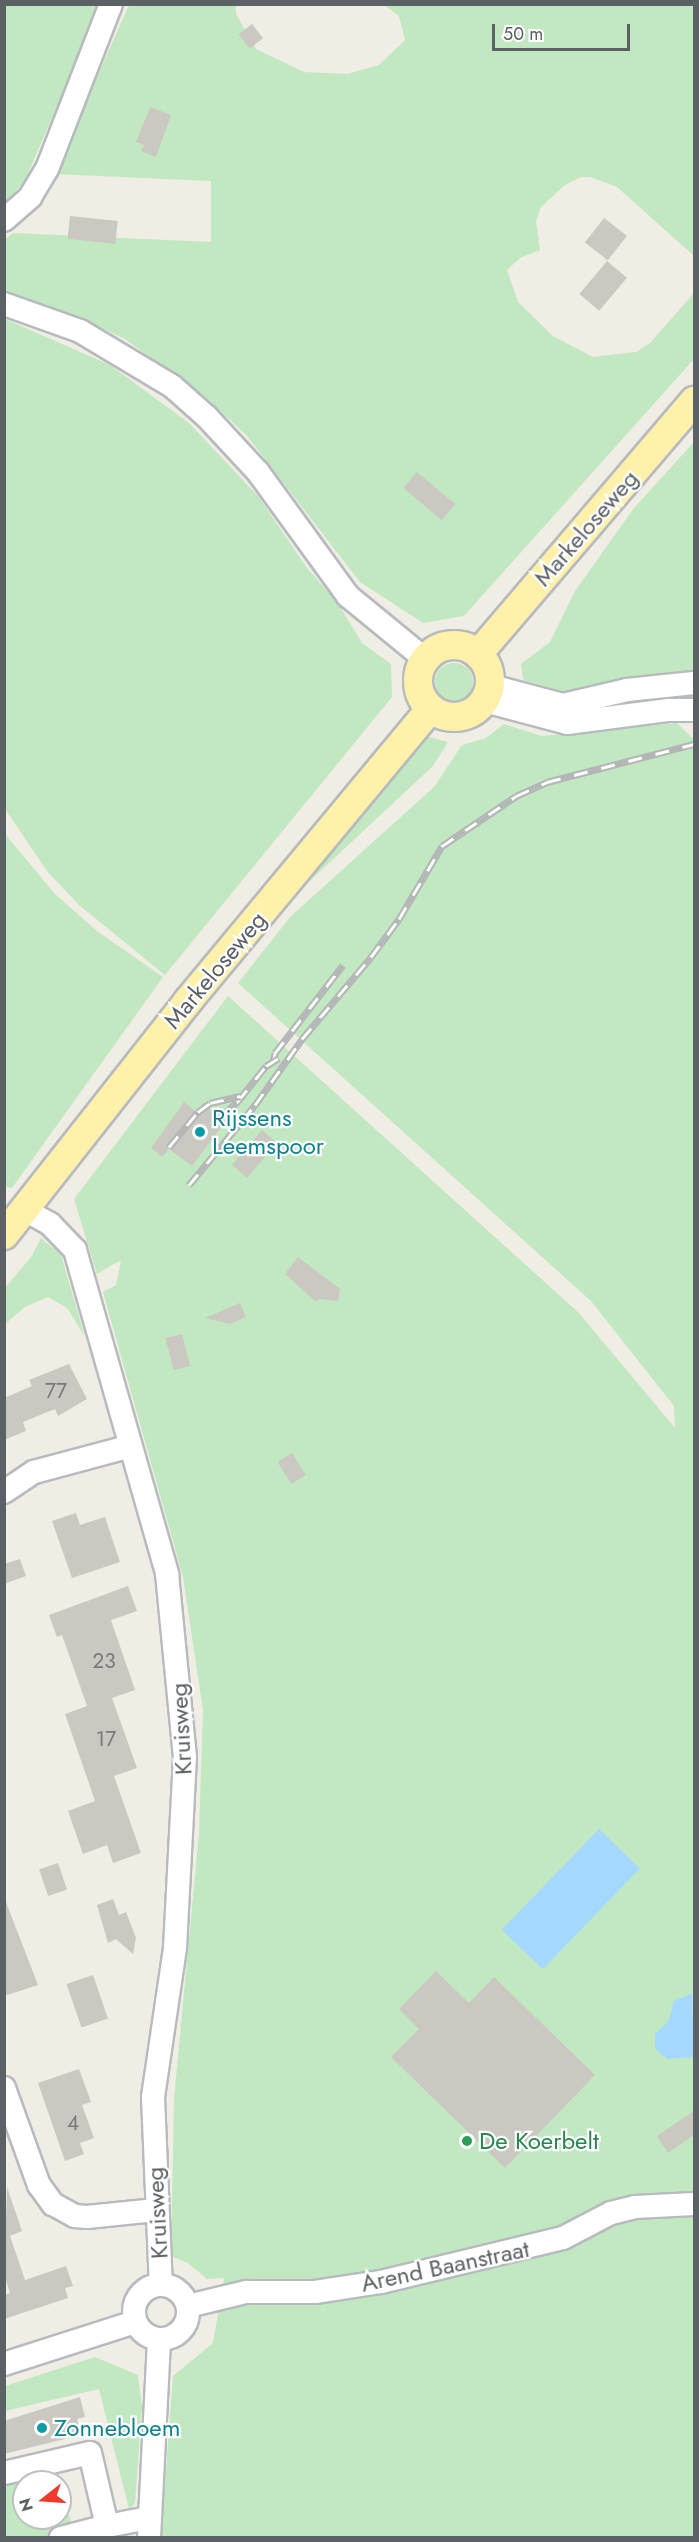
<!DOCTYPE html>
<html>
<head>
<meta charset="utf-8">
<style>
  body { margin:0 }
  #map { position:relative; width:699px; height:2542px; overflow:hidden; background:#f0ede5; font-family:Jost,sans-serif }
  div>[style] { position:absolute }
  .green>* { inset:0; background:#c1e8c0 }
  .round { border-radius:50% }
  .water>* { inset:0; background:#a5d8ff; transform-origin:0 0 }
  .building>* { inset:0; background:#cbc8c2; transform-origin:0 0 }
  .roads { filter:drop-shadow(2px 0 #b7bbbf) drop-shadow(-2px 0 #b7bbbf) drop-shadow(0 2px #b7bbbf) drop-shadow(0 -2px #b7bbbf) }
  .minor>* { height:22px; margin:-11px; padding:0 11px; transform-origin:11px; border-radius:11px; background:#fff }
  .minor>.ring { margin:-11px; padding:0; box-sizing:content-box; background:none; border:22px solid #fff; border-radius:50% }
  .major>* { height:28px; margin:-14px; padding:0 14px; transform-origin:14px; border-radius:14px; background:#fff1aa }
  .major>.ring { margin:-14px; padding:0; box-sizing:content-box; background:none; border:28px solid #fff1aa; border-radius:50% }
  .rail>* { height:7px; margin-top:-3.5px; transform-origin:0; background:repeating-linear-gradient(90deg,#fff 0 14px,#b4b5b6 0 28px); box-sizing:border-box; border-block:2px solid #b4b5b6 }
  .dots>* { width:16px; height:16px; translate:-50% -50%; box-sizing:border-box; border:3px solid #fff; border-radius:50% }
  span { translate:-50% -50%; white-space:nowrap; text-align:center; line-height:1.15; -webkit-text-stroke:4.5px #fff; paint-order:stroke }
  .number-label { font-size:21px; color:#787b7d }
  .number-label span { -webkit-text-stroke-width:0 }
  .street-label { font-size:24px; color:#5c6166 }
  .culture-label { font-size:24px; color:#0d838f }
  .left { translate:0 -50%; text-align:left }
  .leisure-label { font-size:24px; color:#27864d }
  .frame { position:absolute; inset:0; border:6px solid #5c6166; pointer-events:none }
  .north { position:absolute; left:12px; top:2470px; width:60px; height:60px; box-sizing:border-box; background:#fff; border:2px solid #bec0c2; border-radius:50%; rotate:253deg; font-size:16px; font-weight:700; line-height:24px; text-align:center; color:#5c6166 }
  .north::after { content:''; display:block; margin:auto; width:21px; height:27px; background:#f0392b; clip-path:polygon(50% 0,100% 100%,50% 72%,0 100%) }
  .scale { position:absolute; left:492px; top:24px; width:138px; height:27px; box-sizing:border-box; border:3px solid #5c6166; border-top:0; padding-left:8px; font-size:18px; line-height:21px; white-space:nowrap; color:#5c6166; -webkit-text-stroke:4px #fff; paint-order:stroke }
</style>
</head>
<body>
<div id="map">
  <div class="green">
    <i style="clip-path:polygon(5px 5px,101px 5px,25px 180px,5px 205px)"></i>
    <i style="clip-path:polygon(129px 5px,236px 5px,236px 14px,256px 49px,304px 72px,347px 74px,379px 65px,405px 40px,399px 16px,384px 5px,694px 5px,694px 256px,617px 187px,590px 177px,581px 177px,565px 185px,541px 207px,536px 221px,540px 250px,520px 258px,507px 270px,518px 302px,553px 336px,593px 357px,636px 352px,650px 343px,694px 293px,694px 359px,464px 616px,423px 623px,360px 582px,247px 436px,209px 400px,125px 339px,66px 312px,5px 297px,5px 239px,13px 233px,211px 242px,211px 181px,54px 174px)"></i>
    <i style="clip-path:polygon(5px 319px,110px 365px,189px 423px,258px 496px,307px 568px,338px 603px,362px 643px,391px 664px,392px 697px,165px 975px,79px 905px,47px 871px,5px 809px)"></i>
    <i style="clip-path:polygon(694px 442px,694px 671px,633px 676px,569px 693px,523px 680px,521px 664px,550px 642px,575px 591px,634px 508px)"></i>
    <i class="round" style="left:435px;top:663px;width:38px;height:38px"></i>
    <i style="clip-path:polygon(677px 723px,694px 740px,694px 2537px,161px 2537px,173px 2376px,213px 2343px,224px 2278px,207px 2279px,188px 2263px,171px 2256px,174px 2099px,199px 1833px,203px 1710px,183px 1577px,103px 1292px,116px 1285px,121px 1260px,97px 1274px,74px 1199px,228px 996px,579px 1313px,675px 1428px,674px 1406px,591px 1301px,238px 983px,290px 917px,434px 787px,462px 745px,486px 738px,504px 724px,542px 736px)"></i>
    <i style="clip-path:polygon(425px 736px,448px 742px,433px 766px,284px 905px)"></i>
    <i style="clip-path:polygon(5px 834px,55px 894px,97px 931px,163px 977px,12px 1188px,4px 1186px)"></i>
    <i style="clip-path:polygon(41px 1238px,61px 1255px,85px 1337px,67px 1308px,48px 1297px,25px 1307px,5px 1324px,5px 1288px,31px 1257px)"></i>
    <i style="clip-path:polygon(95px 2357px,138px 2375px,142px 2406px,135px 2503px,129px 2509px,99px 2389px,5px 2411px,5px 2386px)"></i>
    <i style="clip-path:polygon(evenodd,57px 2468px,73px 2530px,42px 2537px,5px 2538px,5px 2482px,57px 2468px,24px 2482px,60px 2482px,60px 2518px,24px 2518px,24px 2482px)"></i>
  </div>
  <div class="water">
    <i style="left:599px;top:1829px;width:57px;height:140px;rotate:44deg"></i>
    <i style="clip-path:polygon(692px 1993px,694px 2057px,667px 2059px,655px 2048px,655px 2034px,668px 2022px,674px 2001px)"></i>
  </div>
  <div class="building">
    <i style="left:252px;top:24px;width:18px;height:17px;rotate:52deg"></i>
    <i style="clip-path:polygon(150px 107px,171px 115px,156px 157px,141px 151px,144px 145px,136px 142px)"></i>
    <i style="left:70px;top:216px;width:48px;height:23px;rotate:6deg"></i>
    <i style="left:604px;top:218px;width:29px;height:31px;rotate:38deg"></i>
    <i style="left:607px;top:261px;width:26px;height:43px;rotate:40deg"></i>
    <i style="left:417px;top:472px;width:50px;height:21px;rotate:40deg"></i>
    <i style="clip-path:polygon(184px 1102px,196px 1112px,203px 1103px,226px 1121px,192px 1166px,169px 1149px,162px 1157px,151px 1148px)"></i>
    <i style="left:262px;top:1130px;width:20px;height:46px;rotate:41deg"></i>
    <i style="clip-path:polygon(298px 1257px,340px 1289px,338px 1301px,318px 1299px,316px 1302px,285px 1274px)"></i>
    <i style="clip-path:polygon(240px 1303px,246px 1317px,230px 1324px,205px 1318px)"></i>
    <i style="left:182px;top:1334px;width:33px;height:17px;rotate:76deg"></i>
    <i style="clip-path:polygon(69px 1364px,87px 1399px,58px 1416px,55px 1409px,23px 1422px,26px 1431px,4px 1440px,4px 1398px,32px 1386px,29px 1380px)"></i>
    <i style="left:292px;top:1453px;width:26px;height:17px;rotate:58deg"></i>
    <i style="clip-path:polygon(76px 1513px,80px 1525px,105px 1517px,120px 1562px,72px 1578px,52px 1521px)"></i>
    <i style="clip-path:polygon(20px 1559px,26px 1576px,4px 1584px,4px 1564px)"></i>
    <i style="clip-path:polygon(128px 1586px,137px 1611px,111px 1620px,135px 1690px,112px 1698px,137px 1768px,114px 1776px,141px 1853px,113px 1863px,107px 1845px,83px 1854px,68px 1811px,95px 1801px,65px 1714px,87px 1706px,62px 1635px,57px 1637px,49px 1615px)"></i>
    <i style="left:58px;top:1863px;width:28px;height:20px;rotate:71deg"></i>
    <i style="clip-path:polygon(4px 1897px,38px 1985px,4px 1996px)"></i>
    <i style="clip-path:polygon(113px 1899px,119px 1915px,126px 1912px,136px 1938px,133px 1954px,116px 1939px,108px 1943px,97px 1905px)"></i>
    <i style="clip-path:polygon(436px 1971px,469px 2003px,494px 1977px,595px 2075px,505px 2168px,391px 2057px,419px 2029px,399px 2009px)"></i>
    <i style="left:93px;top:1975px;width:46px;height:28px;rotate:71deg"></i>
    <i style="clip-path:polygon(79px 2069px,91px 2102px,82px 2105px,94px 2138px,80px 2143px,84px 2154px,65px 2161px,38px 2083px)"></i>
    <i style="clip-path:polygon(694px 2111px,694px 2135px,668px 2153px,657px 2136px)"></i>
    <i style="clip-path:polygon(7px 2187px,22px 2231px,10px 2236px,25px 2280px,66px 2266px,73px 2286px,65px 2288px,68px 2298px,4px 2319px,4px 2295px,10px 2293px,4px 2275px)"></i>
    <i style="clip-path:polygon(80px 2397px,85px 2417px,77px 2419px,81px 2435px,4px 2454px,4px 2421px)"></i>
  </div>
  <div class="roads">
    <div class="minor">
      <i style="left:4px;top:220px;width:35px;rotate:-41deg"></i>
      <i style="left:30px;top:197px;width:33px;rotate:-59deg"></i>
      <i style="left:47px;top:169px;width:177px;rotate:-68.8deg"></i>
      <i style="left:4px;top:304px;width:81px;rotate:19.6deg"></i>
      <i style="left:80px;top:331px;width:107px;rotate:30.9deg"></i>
      <i style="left:172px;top:386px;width:47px;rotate:41.5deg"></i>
      <i style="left:207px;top:417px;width:75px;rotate:47.2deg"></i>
      <i style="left:258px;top:472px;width:153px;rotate:54deg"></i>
      <i style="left:348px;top:596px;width:99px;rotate:39.3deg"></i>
      <i style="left:491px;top:686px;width:74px;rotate:14.8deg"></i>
      <i style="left:563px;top:705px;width:66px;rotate:-13.2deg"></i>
      <i style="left:627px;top:690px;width:67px;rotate:-6deg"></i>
      <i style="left:485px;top:701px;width:85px;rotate:15deg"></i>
      <i style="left:567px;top:723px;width:103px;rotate:-7.3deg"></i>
      <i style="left:669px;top:710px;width:25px"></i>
      <i style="left:25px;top:1210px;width:29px;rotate:29deg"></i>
      <i style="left:50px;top:1224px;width:36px;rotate:46deg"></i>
      <i style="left:75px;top:1250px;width:337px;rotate:74.1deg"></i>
      <i style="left:167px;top:1574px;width:184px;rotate:84.4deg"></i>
      <i style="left:185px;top:1757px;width:191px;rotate:93deg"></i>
      <i style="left:175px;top:1948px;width:151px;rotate:98.4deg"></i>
      <i style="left:153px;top:2097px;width:188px;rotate:87.6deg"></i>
      <i style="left:4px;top:1492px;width:36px;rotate:-34deg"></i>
      <i style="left:34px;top:1472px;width:100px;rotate:-15deg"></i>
      <i style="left:4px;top:2088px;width:103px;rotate:70.2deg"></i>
      <i style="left:39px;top:2185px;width:24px;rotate:54deg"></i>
      <i style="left:53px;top:2204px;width:25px;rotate:29deg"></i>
      <i style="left:75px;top:2216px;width:12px;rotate:5deg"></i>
      <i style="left:87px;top:2217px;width:69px;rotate:-5.8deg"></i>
      <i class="ring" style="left:134px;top:2285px;width:32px;height:32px"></i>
      <i style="left:188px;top:2306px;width:60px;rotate:-13.6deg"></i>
      <i style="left:246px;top:2292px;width:69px"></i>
      <i style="left:315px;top:2292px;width:67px;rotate:-8.6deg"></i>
      <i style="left:381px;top:2282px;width:187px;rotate:-13.6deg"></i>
      <i style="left:563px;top:2238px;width:54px;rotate:-27.5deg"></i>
      <i style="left:611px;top:2213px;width:25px;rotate:-14deg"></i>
      <i style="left:635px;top:2207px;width:59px;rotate:-2.9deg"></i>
      <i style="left:4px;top:2364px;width:138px;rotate:-17.8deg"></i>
      <i style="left:4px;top:2473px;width:88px;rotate:-13.1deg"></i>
      <i style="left:90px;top:2453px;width:75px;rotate:76.9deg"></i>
      <i style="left:107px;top:2526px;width:48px;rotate:165.4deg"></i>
      <i style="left:107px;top:2526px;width:42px;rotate:-11deg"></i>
      <i style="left:149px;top:2538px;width:198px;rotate:-87.1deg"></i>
    </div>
    <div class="major">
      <i class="ring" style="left:418px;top:645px;width:44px;height:44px"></i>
      <i style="left:478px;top:654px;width:333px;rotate:-49.5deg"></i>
      <i style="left:4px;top:1235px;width:298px;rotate:-51.8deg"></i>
      <i style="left:188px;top:1001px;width:379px;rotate:-50.3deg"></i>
    </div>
  </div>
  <div class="rail">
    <i style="left:273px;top:1062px;width:9px;rotate:-77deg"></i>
    <i style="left:275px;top:1053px;width:111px;rotate:-52.3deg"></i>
    <i style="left:216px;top:1121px;width:30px;rotate:-42deg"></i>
    <i style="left:238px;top:1101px;width:45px;rotate:-51.3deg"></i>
    <i style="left:266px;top:1066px;width:15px;rotate:-32deg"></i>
    <i style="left:169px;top:1147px;width:45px;rotate:-50.4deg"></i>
    <i style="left:198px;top:1112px;width:15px;rotate:-37deg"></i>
    <i style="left:210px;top:1103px;width:31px;rotate:-13deg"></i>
    <i style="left:189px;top:1185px;width:104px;rotate:-50.5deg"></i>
    <i style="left:255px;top:1105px;width:81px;rotate:-54.5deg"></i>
    <i style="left:302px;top:1039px;width:107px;rotate:-49.9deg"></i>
    <i style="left:371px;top:957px;width:47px;rotate:-53.6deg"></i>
    <i style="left:399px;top:919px;width:85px;rotate:-59.5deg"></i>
    <i style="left:442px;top:846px;width:89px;rotate:-34deg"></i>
    <i style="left:516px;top:796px;width:34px;rotate:-24deg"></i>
    <i style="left:547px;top:782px;width:152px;rotate:-14.5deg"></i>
  </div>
  <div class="dots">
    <i style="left:200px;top:1132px;background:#0f9aa8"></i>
    <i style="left:467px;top:2141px;background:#2e9e5b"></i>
    <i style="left:42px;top:2428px;background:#0f9aa8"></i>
  </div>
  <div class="number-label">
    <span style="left:56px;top:1391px">77</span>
    <span style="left:104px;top:1661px">23</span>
    <span style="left:106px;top:1739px">17</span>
    <span style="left:73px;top:2123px">4</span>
  </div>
  <div class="street-label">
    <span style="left:586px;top:528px;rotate:-49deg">Markeloseweg</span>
    <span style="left:215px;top:970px;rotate:-50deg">Markeloseweg</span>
    <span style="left:181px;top:1729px;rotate:-93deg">Kruisweg</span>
    <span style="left:157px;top:2213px;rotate:-93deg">Kruisweg</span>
    <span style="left:445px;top:2266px;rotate:-12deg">Arend Baanstraat</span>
  </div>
  <div class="culture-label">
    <span class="left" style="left:212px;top:1132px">Rijssens<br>Leemspoor</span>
    <span class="left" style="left:54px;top:2428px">Zonnebloem</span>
  </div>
  <div class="leisure-label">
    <span class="left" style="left:479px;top:2141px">De Koerbelt</span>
  </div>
  <div class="frame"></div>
  <div class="north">N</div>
  <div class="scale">50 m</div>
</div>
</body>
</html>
